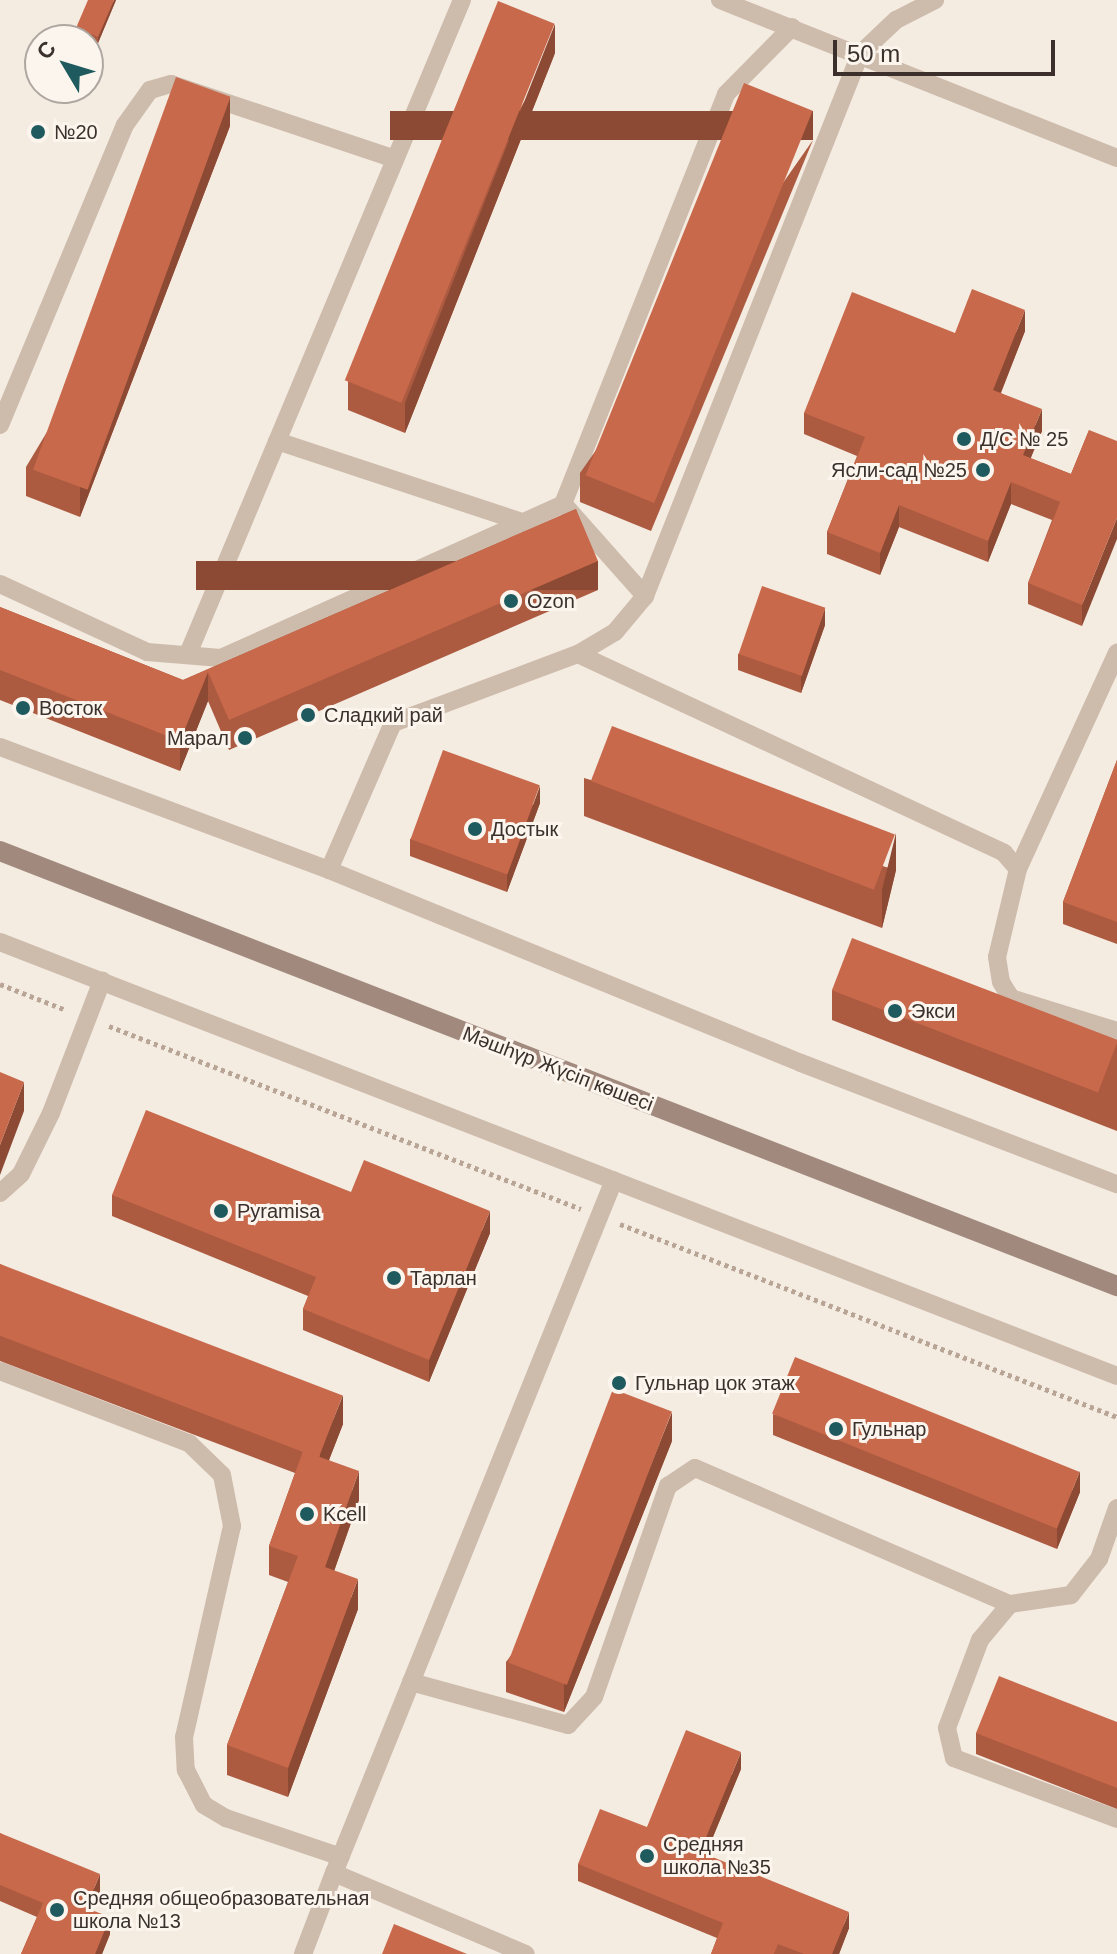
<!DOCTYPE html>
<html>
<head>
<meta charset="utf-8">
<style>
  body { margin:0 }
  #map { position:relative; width:1117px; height:1954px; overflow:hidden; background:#f4ebe1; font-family:Arial,sans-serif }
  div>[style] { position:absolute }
  .path>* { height:5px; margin-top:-2.5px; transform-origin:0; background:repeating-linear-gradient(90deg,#b9a596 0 4px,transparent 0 8px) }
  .service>* { height:18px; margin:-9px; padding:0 9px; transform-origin:9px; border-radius:9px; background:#cdbbac }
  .secondary>* { height:20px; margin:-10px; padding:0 10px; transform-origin:10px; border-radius:10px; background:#a18a7d }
  .wall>* { inset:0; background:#ac5a40 }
  .shaded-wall>* { inset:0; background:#8c4a34; transform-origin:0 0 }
  .building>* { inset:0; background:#c8694b; transform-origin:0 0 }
  .dots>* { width:22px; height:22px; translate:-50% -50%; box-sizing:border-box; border:4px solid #fbf5ee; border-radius:50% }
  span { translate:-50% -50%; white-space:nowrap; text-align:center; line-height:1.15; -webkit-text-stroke:6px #fbf5ee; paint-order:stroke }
  .poi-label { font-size:20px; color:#3b302b }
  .left { translate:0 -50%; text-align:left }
  .right { translate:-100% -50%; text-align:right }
  .street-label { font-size:20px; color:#3b302b }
  .north { position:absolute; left:24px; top:24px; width:80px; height:80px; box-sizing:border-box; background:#fbf5ee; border:2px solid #aea6a0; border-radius:50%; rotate:308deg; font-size:22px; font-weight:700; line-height:32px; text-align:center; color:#3b302b }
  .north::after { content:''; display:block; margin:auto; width:28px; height:36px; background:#1f5a5e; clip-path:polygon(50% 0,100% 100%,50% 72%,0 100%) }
  .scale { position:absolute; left:833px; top:40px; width:222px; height:36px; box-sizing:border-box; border:4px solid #3b302b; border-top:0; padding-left:10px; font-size:24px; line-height:28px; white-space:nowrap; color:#3b302b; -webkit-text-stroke:6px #fbf5ee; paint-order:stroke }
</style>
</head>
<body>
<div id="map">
  <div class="path">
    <i style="left:0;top:984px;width:71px;rotate:21.5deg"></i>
    <i style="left:109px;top:1026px;width:506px;rotate:21.19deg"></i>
    <i style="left:620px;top:1224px;width:533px;rotate:21.22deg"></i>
  </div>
  <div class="service">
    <i style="left:720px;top:0;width:427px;rotate:21.7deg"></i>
    <i style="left:0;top:425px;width:325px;rotate:-67.4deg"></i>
    <i style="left:125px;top:125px;width:43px;rotate:-54.5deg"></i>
    <i style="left:150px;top:90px;width:22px;rotate:-16deg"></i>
    <i style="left:171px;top:84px;width:236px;rotate:18.5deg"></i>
    <i style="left:277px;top:441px;width:255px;rotate:18.3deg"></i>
    <i style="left:567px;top:508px;width:118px;rotate:48.4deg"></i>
    <i style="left:0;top:584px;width:162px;rotate:24.8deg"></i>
    <i style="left:147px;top:652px;width:74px;rotate:4.6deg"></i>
    <i style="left:221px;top:658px;width:375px;rotate:-24.2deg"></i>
    <i style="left:563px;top:504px;width:441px;rotate:-68.3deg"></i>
    <i style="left:726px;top:94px;width:94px;rotate:-45.4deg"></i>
    <i style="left:188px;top:654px;width:709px;rotate:-67.27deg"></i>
    <i style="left:578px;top:654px;width:470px;rotate:25deg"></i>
    <i style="left:1004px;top:853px;width:21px;rotate:49deg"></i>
    <i style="left:1018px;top:869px;width:90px;rotate:103.4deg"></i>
    <i style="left:997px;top:957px;width:25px;rotate:81deg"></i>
    <i style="left:1001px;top:982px;width:19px;rotate:58deg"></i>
    <i style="left:1011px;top:998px;width:111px;rotate:17.3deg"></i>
    <i style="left:0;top:747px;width:351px;rotate:20.5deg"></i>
    <i style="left:329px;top:870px;width:510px;rotate:22.24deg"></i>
    <i style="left:801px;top:1063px;width:338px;rotate:21deg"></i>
    <i style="left:1018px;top:869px;width:238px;rotate:-65.4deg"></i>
    <i style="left:329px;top:870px;width:160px;rotate:-66.5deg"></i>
    <i style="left:393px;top:723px;width:197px;rotate:-20.5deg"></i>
    <i style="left:578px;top:654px;width:43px;rotate:-30.7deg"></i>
    <i style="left:615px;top:632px;width:47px;rotate:-50.2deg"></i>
    <i style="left:645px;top:596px;width:583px;rotate:-68.36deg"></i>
    <i style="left:860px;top:54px;width:50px;rotate:-43.4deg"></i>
    <i style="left:896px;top:20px;width:44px;rotate:-27.1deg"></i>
    <i style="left:0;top:942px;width:1198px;rotate:21.23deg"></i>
    <i style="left:0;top:1193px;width:28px;rotate:-42deg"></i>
    <i style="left:21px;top:1174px;width:68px;rotate:-63.8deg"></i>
    <i style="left:51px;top:1113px;width:142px;rotate:-68.9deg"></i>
    <i style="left:0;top:1371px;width:202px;rotate:20.9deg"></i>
    <i style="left:189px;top:1443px;width:46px;rotate:44.1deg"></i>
    <i style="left:222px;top:1475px;width:52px;rotate:78.9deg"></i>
    <i style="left:232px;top:1526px;width:216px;rotate:102.8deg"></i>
    <i style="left:184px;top:1737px;width:33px;rotate:87deg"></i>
    <i style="left:186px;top:1770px;width:39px;rotate:63deg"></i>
    <i style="left:204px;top:1805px;width:26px;rotate:31deg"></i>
    <i style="left:226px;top:1818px;width:121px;rotate:18.7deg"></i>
    <i style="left:1117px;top:1508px;width:54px;rotate:109.4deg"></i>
    <i style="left:1099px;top:1559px;width:46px;rotate:127.9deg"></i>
    <i style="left:1071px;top:1595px;width:62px;rotate:171.6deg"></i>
    <i style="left:1010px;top:1604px;width:47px;rotate:129.8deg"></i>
    <i style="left:980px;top:1640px;width:94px;rotate:110.6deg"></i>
    <i style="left:947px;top:1728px;width:31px;rotate:77deg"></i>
    <i style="left:954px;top:1758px;width:174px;rotate:20.5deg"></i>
    <i style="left:411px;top:1682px;width:163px;rotate:15.3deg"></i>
    <i style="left:568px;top:1725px;width:38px;rotate:-47deg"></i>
    <i style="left:594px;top:1697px;width:224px;rotate:-70.7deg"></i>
    <i style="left:668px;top:1486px;width:32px;rotate:-34deg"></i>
    <i style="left:695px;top:1468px;width:343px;rotate:23.4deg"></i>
    <i style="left:334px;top:1873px;width:747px;rotate:-68deg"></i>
    <i style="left:303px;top:1954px;width:87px;rotate:-69.1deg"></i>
    <i style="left:334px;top:1873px;width:208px;rotate:22.9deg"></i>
  </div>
  <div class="secondary">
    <i style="left:0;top:851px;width:1199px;rotate:21.28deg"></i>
  </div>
  <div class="wall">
    <i style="clip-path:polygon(116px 0,98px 43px,76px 34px,76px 28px)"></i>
    <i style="clip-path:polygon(555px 53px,405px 433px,348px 410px,348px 381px)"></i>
    <i style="clip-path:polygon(230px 126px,80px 517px,26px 496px,26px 467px)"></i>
    <i style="clip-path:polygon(813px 140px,651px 531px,580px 502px,580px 473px)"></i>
    <i style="clip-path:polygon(1025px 331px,1001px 393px,1042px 431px,1030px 458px,1071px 474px,1089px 430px,1082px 626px,1028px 604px,1028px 583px,1052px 520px,1011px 504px,988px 562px,899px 527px,880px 575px,827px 554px,827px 532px,857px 456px,804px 434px,804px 413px,955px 333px)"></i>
    <i style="clip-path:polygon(576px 509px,598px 590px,229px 750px,208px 701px,180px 771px,0 700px,0 607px,183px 680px)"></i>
    <i style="clip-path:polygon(825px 625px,801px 693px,738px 670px,738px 654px)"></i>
    <i style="clip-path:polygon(1117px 760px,1117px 944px,1063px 924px,1063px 902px)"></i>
    <i style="clip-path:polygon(584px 778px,896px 870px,882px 928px,584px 816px)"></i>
    <i style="clip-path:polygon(540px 803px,507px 892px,410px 856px,410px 839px)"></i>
    <i style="clip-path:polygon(832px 990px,1117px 1042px,1117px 1131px,832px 1020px)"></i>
    <i style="clip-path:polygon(351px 1192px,490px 1233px,429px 1382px,303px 1330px,303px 1309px,308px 1296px,112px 1216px,112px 1195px)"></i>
    <i style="clip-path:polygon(0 1264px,343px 1424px,329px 1460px,359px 1500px,334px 1571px,358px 1609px,288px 1797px,227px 1775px,227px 1745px,288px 1582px,269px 1575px,269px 1546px,295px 1473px,0 1361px)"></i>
    <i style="clip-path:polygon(773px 1414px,1080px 1492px,1057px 1549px,773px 1435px)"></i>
    <i style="clip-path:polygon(672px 1441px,564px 1712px,506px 1692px,506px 1662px)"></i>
    <i style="clip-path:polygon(1117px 1722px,1117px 1809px,976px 1754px,976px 1733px)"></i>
    <i style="clip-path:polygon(741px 1769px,706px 1854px,849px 1928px,839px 1954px,711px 1954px,717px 1938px,578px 1881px,578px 1864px,647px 1827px)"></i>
    <i style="clip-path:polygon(0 1833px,100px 1891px,92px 1910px,110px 1934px,102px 1954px,21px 1954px,37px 1917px,0 1901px)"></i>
  </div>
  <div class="shaded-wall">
    <i style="clip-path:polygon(114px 0,116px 0,98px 43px,98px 37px)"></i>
    <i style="clip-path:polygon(555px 24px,555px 53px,405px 433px,405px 403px)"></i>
    <i style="clip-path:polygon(230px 97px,230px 126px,80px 517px,80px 487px)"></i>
    <i style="left:813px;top:111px;width:29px;height:423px;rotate:90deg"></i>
    <i style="clip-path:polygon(1025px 310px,1025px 331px,993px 412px,993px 390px)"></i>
    <i style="clip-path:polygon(1042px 409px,1042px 431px,1023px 477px,1023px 455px)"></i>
    <i style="clip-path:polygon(1011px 482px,1011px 504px,988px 562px,988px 541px)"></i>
    <i style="clip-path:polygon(899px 505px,899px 527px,880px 575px,880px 553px)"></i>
    <i style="clip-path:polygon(1117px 518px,1117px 539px,1082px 626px,1082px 605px)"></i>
    <i style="left:598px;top:561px;width:29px;height:402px;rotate:90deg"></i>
    <i style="clip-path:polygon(825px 608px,825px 625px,801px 693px,801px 676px)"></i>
    <i style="clip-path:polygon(208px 672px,208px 701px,180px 771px,180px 741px)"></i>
    <i style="clip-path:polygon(540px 786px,540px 803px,507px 892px,507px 875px)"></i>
    <i style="clip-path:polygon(896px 833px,896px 870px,882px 928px,882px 890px)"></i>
    <i style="clip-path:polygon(24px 1082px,24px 1111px,0 1175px,0 1145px)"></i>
    <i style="clip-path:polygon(490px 1211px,490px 1233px,429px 1382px,429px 1360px)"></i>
    <i style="clip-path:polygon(343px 1395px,343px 1424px,320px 1483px,320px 1453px)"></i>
    <i style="clip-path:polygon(672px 1412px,672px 1441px,564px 1712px,564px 1682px)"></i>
    <i style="clip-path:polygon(359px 1471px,359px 1500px,325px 1597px,325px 1567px)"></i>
    <i style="clip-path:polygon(1080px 1471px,1080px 1492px,1057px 1549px,1057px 1528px)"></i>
    <i style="clip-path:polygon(358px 1579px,358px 1609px,288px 1797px,288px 1768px)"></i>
    <i style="clip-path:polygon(741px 1752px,741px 1769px,700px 1868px,700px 1852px)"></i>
    <i style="clip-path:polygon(100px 1874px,100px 1891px,86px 1924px,86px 1908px)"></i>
    <i style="clip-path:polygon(849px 1912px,849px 1928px,839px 1954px,832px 1954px)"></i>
    <i style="clip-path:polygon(110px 1917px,110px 1934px,102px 1954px,95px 1954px)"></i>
  </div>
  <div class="building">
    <i style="clip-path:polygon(88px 0,114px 0,98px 37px,76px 28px)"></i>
    <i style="left:498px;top:1px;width:61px;height:409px;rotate:22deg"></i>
    <i style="left:176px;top:77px;width:58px;height:418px;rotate:20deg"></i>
    <i style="left:744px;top:83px;width:74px;height:423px;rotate:22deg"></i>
    <i style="clip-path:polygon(972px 289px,1025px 310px,993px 390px,1042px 409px,1023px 455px,1071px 474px,1089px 430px,1117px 441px,1117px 518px,1082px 605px,1028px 583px,1060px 502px,1011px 482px,988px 541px,899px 505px,880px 553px,827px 532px,865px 437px,804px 413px,852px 292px,955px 333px)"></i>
    <i style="clip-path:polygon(576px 509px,598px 561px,229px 720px,208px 672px,180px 741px,0 670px,0 607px,183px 680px)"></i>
    <i style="left:762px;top:586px;width:67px;height:72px;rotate:19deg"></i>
    <i style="left:612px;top:726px;width:303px;height:59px;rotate:21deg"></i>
    <i style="left:443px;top:750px;width:103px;height:95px;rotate:20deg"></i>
    <i style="clip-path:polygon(1117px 760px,1117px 922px,1063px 902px)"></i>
    <i style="left:852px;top:938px;width:285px;height:56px;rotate:21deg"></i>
    <i style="clip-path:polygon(0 1072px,24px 1082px,0 1145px)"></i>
    <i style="clip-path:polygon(146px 1110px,351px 1192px,364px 1160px,490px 1211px,429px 1360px,303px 1309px,316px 1277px,112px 1195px)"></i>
    <i style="left:0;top:1264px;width:367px;height:67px;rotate:21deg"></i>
    <i style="left:795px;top:1357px;width:307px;height:61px;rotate:22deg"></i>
    <i style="left:613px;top:1389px;width:63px;height:293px;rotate:21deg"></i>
    <i style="clip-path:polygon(303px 1451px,359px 1471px,325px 1567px,358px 1579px,288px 1768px,227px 1745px,298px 1556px,269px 1546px)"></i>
    <i style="clip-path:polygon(999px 1676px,1117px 1722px,1117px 1788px,976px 1733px)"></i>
    <i style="clip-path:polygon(686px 1730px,741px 1752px,700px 1852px,849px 1912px,832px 1954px,804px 1954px,778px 1944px,774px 1954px,711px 1954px,723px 1923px,578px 1864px,600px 1809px,647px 1827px)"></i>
    <i style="clip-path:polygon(0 1833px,100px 1874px,86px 1908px,110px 1917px,95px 1954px,21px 1954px,43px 1903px,0 1885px)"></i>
    <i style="clip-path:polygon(394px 1924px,467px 1954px,382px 1954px)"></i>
  </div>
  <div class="dots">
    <i style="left:38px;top:132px;background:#1f5a5e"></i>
    <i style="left:964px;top:439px;background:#1f5a5e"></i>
    <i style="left:983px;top:470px;background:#1f5a5e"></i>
    <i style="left:511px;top:601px;background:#1f5a5e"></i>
    <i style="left:23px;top:708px;background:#1f5a5e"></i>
    <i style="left:308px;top:715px;background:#1f5a5e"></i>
    <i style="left:245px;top:738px;background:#1f5a5e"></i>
    <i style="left:475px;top:829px;background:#1f5a5e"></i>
    <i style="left:895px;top:1011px;background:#1f5a5e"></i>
    <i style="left:221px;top:1211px;background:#1f5a5e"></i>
    <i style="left:394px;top:1278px;background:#1f5a5e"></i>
    <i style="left:619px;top:1383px;background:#1f5a5e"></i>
    <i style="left:836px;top:1429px;background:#1f5a5e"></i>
    <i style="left:307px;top:1514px;background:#1f5a5e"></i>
    <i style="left:647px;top:1856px;background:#1f5a5e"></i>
    <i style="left:57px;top:1910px;background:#1f5a5e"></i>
  </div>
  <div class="poi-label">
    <span class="left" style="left:54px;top:132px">№20</span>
    <span class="left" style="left:980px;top:439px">Д/С № 25</span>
    <span class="right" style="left:967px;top:470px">Ясли-сад №25</span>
    <span class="left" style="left:527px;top:601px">Ozon</span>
    <span class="left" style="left:39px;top:708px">Восток</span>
    <span class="left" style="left:324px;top:715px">Сладкий рай</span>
    <span class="right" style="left:229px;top:738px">Марал</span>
    <span class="left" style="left:491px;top:829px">Достык</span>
    <span class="left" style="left:911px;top:1011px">Экси</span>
    <span class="left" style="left:237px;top:1211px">Pyramisa</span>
    <span class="left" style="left:410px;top:1278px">Тарлан</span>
    <span class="left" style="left:635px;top:1383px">Гульнар цок этаж</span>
    <span class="left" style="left:852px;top:1429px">Гульнар</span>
    <span class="left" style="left:323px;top:1514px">Kcell</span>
    <span class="left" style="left:663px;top:1856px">Средняя<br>школа №35</span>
    <span class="left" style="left:73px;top:1910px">Средняя общеобразовательная<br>школа №13</span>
  </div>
  <div class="street-label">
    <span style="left:558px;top:1069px;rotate:21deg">Мәшһүр Жүсіп көшесі</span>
  </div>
  <div class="north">С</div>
  <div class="scale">50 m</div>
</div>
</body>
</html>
